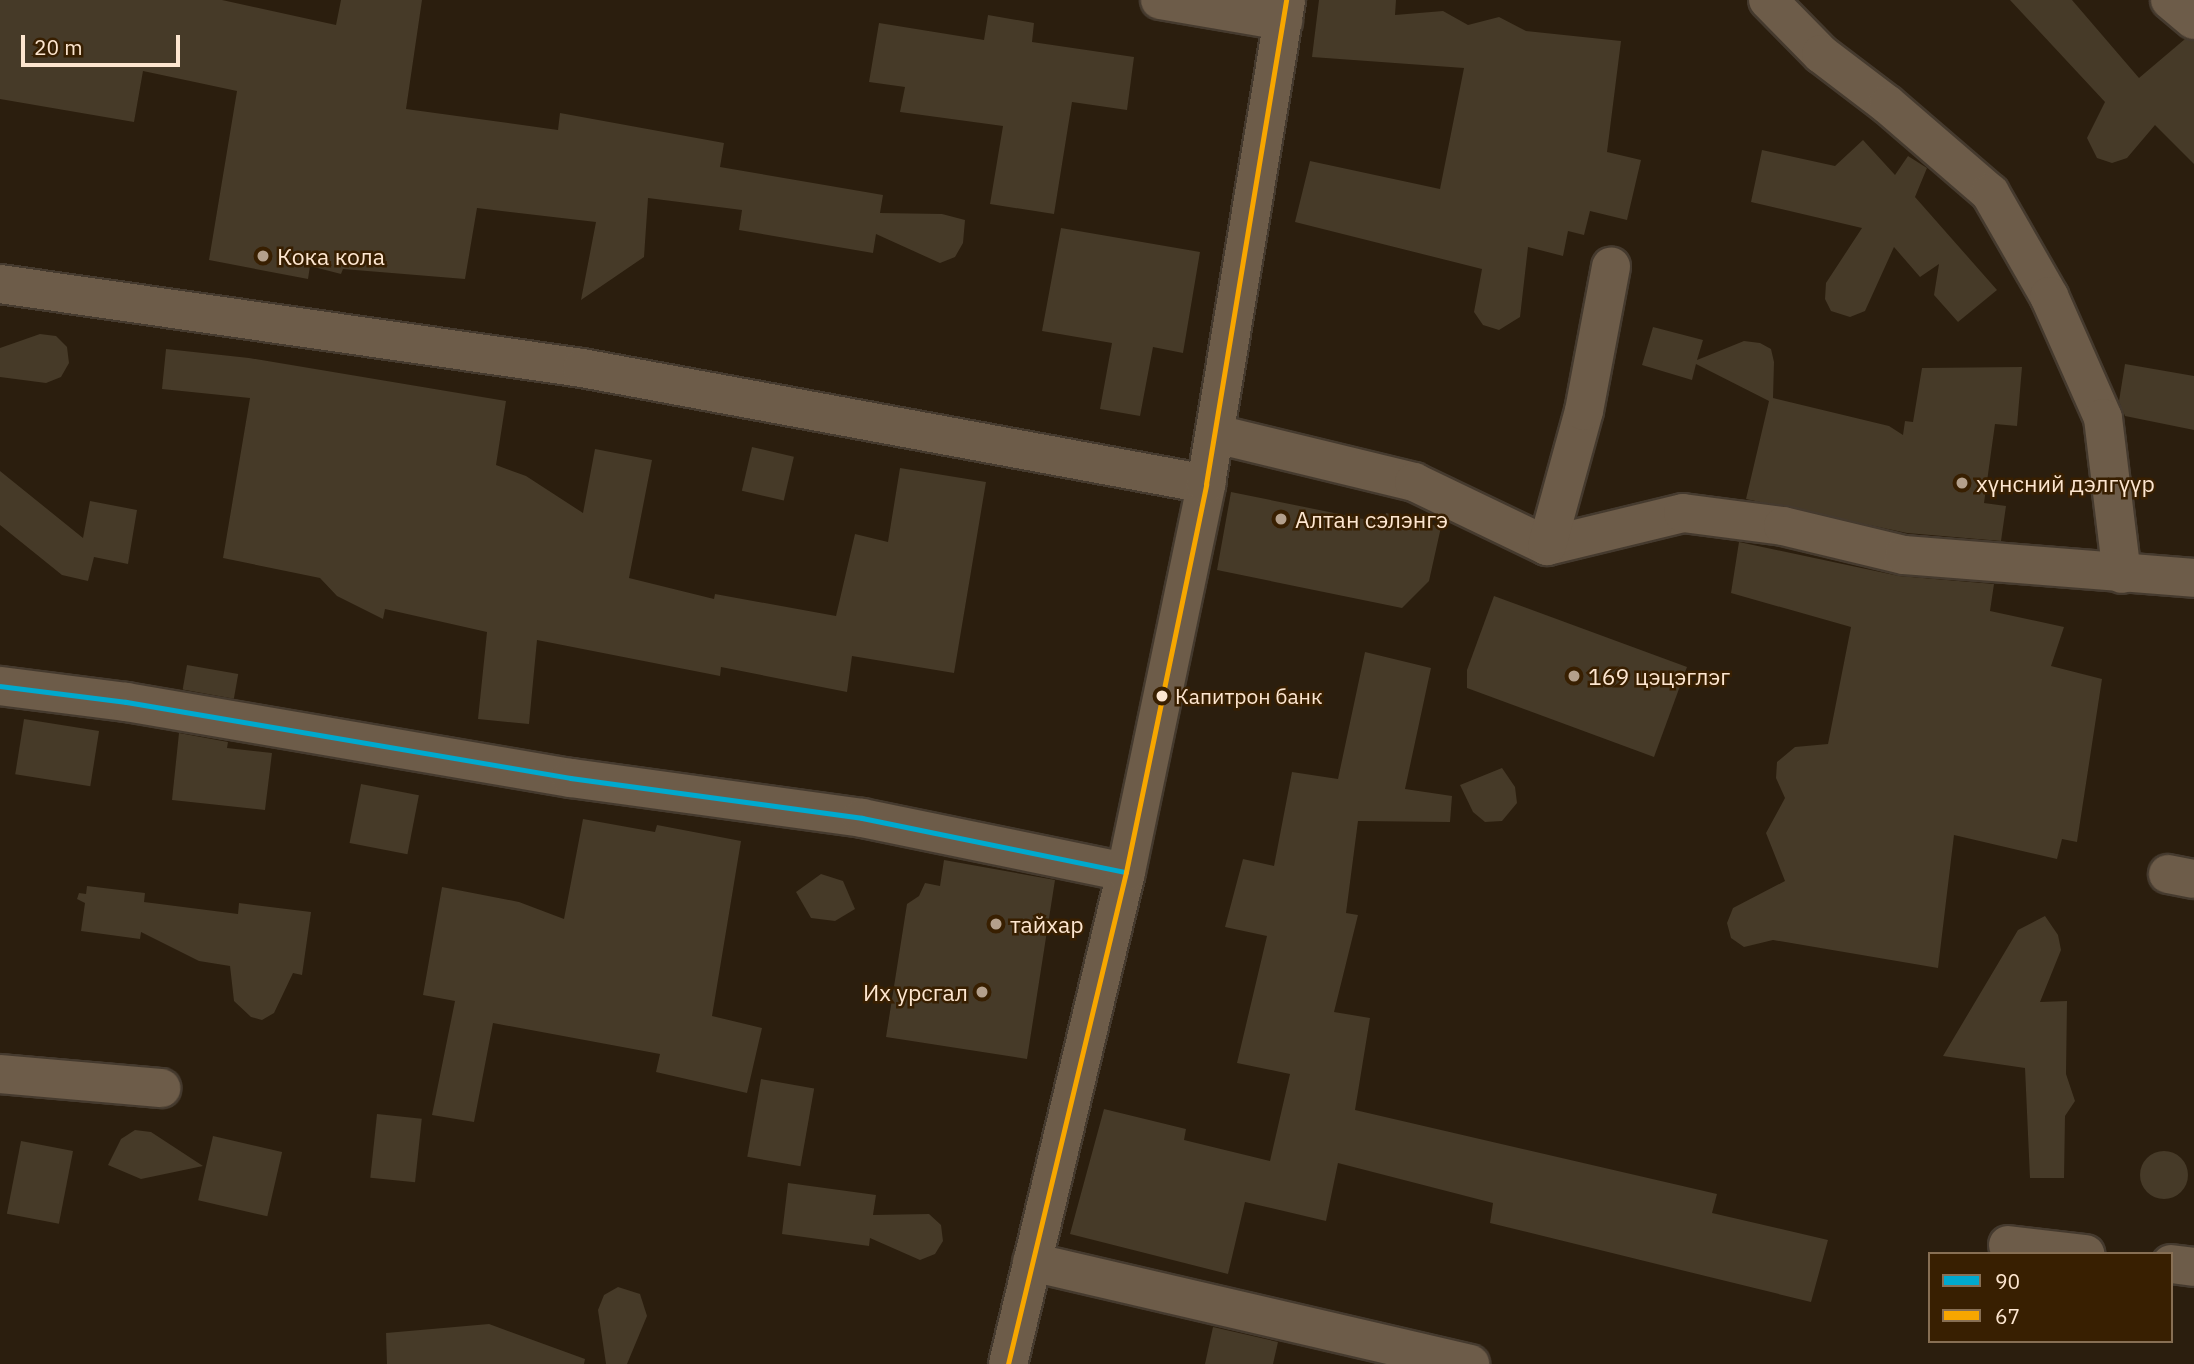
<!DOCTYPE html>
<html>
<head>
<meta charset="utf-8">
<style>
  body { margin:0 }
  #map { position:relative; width:2194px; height:1364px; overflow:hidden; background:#2b1e0e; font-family:"IBM Plex Sans",sans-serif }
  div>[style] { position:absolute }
  .building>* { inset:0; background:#463a28; transform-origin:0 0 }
  .round { border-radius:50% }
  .roads { filter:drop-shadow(2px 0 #453a2e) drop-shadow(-2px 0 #453a2e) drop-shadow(0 2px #453a2e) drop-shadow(0 -2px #453a2e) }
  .street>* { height:38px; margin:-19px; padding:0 19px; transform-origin:19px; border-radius:19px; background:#6d5c49 }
  .secondary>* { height:38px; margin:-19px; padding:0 19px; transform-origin:19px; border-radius:19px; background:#6d5c49 }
  .bus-1>* { height:5px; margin:-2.5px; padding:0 2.5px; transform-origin:2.5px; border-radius:2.5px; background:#00a9ce }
  .bus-2>* { height:5px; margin:-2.5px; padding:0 2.5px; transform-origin:2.5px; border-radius:2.5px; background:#f7a600 }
  .dots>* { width:19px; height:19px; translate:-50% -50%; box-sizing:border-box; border:4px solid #381f01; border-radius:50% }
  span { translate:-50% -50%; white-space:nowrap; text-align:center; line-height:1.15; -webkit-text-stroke:5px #381f01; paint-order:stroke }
  .bus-label { font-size:21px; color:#fde6d0 }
  .left { translate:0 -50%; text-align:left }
  .poi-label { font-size:23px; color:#fde6d0 }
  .right { translate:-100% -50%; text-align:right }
  .legend { position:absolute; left:1928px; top:1252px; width:245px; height:91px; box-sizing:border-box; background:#381f01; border:2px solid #876f54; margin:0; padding:9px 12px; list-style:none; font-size:21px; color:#fde6d0 }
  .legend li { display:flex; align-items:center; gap:14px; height:35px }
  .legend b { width:35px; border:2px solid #876f54 }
  .scale { position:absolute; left:21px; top:35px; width:159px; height:32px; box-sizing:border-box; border:4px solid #fde6d0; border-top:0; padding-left:9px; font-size:21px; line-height:24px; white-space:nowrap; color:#fde6d0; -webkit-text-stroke:5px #381f01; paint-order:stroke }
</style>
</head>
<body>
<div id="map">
  <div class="building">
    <i style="clip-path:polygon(0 0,222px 0,336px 25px,341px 0,422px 0,406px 109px,558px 130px,560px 113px,724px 143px,720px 167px,883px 195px,880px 213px,942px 214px,965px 220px,963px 243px,955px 257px,940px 263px,876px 234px,873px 253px,739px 230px,742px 210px,648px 198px,644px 257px,581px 300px,596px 222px,477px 208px,465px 279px,343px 269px,341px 274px,310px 266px,308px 279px,209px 260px,237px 91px,143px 71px,134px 122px,0 99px)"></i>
    <i style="clip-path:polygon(1319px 0,1396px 0,1395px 15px,1443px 11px,1468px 25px,1499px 17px,1526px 31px,1621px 41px,1607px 152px,1641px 160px,1627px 220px,1590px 211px,1584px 235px,1568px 231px,1563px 256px,1528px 247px,1520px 317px,1499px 330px,1483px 325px,1474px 312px,1482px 269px,1295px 222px,1310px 161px,1440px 189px,1464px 68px,1312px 57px)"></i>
    <i style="clip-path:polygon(2010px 0,2072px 0,2139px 78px,2185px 39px,2194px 41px,2194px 164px,2155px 125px,2127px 158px,2112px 163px,2097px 158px,2087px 138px,2105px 102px)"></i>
    <i style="clip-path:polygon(988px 15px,1034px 23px,1032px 42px,1134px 57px,1127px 110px,1072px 102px,1054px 214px,990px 204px,1003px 126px,900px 112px,905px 87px,869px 82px,879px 23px,984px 40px)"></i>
    <i style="clip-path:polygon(1863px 140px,1895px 175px,1908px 156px,1927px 168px,1915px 197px,1997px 290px,1958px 322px,1934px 295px,1939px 264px,1920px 277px,1894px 247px,1865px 311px,1850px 317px,1831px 311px,1825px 299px,1826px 283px,1862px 228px,1751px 202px,1762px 150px,1835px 166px)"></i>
    <i style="clip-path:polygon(1061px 228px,1200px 252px,1183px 353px,1153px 347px,1140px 416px,1100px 409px,1112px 343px,1042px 331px)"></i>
    <i style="clip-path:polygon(1653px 327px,1703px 340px,1697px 360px,1744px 341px,1760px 343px,1771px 349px,1774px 362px,1773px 398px,1889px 426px,1903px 435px,1905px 421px,1913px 422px,1922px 368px,2022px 367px,2017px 426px,1995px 424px,1984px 503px,2006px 506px,2001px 541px,1907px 533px,1746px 499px,1769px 401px,1696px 364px,1692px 380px,1642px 365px)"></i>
    <i style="clip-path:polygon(40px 334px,56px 336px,67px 347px,69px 363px,61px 377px,46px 383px,0 377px,0 348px)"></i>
    <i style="clip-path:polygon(166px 349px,249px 358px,506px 401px,496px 465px,526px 476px,583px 513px,595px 449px,652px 460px,629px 578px,714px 599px,715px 594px,836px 616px,855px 534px,888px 542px,900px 468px,986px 482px,954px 673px,852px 656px,847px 692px,721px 667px,720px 676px,537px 640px,529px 724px,478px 719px,487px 632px,385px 609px,383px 619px,337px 596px,320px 578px,223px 558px,250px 398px,162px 389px)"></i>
    <i style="clip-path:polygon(2125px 364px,2194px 376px,2194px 430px,2125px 416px,2119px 401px)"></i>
    <i style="left:752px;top:447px;width:43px;height:45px;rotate:13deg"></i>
    <i style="clip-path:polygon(0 471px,83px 538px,90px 501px,137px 510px,128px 564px,94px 557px,88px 581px,62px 575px,0 525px)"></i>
    <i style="clip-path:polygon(1231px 492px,1383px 523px,1386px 513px,1441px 527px,1429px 581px,1402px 608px,1217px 570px)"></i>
    <i style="clip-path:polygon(1739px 542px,1899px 576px,1994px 584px,1990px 611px,2064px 627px,2051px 666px,2102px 679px,2077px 842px,2062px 839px,2057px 859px,1954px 835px,1938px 968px,1773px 940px,1744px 947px,1731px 938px,1727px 923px,1733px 908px,1785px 881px,1766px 833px,1785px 798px,1776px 778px,1777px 762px,1795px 747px,1828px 744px,1851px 627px,1731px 593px)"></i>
    <i style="clip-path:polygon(1494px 596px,1687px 667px,1654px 757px,1467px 688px,1467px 670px)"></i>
    <i style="clip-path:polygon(1365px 652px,1431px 668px,1405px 789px,1452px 796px,1450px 822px,1358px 821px,1346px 913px,1358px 915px,1334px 1012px,1370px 1018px,1355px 1110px,1717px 1194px,1712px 1213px,1828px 1240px,1811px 1302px,1490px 1223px,1493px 1203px,1338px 1163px,1326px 1221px,1245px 1202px,1228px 1274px,1070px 1234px,1104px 1109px,1186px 1129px,1184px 1140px,1270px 1161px,1290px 1074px,1237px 1063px,1267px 936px,1225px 927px,1243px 859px,1274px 866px,1292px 772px,1338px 779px)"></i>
    <i style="left:187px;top:665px;width:52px;height:25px;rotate:10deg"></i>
    <i style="left:24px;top:719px;width:76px;height:56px;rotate:9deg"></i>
    <i style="clip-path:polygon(179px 733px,228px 742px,227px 748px,272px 753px,265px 810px,172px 800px)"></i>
    <i style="clip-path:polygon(1502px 768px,1515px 787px,1517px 803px,1502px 821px,1485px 822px,1473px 812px,1460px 785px)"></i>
    <i style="left:361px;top:784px;width:59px;height:60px;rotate:11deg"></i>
    <i style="clip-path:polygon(583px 819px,655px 832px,657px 825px,741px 841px,712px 1016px,762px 1028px,747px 1093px,656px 1072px,660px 1054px,493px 1023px,474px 1122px,432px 1115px,455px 1001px,423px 995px,442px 887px,519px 902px,564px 919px)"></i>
    <i style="clip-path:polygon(944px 860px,1055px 880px,1027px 1059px,886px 1037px,907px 904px,919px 896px,925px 883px,940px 886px)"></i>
    <i style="clip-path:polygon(821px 874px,843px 881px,855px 909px,835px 921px,811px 918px,796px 892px)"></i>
    <i style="clip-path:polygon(87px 886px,145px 893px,144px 902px,238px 914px,239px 903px,311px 912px,302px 975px,293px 973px,274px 1013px,262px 1020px,251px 1017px,234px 1001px,230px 966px,199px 961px,141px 932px,140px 939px,81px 931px,85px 903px,77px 899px,79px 893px,86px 894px)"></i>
    <i style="clip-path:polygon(2045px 916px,2058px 935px,2061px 950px,2040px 1002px,2067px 1001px,2066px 1074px,2075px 1101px,2065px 1116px,2064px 1178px,2030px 1178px,2025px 1068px,1943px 1056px,2018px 930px)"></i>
    <i style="left:761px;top:1079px;width:54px;height:79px;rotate:10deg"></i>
    <i style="left:377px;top:1114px;width:45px;height:64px;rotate:6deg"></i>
    <i style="clip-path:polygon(135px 1130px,151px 1132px,203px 1166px,141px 1179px,108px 1165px,121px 1139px)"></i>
    <i style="left:213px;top:1136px;width:71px;height:66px;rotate:13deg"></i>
    <i style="left:21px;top:1141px;width:53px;height:74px;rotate:11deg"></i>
    <i class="round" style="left:2140px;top:1151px;width:48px;height:48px"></i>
    <i style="clip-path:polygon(788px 1183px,876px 1195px,873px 1215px,929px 1214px,941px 1225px,943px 1241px,935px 1254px,920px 1260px,870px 1238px,869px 1246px,782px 1234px)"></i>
    <i style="clip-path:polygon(618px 1287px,640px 1294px,647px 1316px,627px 1364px,606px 1364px,598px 1310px,604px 1295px)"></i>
    <i style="clip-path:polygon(489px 1324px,585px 1359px,584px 1364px,387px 1364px,386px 1333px)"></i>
    <i style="clip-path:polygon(1213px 1327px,1278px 1342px,1273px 1364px,1205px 1364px)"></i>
  </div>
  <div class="roads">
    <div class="street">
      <i style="left:1160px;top:0;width:125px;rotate:9.7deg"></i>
      <i style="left:1768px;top:0;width:76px;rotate:45.5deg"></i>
      <i style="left:1821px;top:54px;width:84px;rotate:37.3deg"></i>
      <i style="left:1888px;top:105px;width:135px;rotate:40.8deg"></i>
      <i style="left:1990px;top:193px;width:119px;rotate:60.2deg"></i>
      <i style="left:2049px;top:296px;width:133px;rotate:66.1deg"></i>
      <i style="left:2103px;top:418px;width:157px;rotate:83.1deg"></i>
      <i style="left:2170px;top:0;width:31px;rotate:40deg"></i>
      <i style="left:0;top:284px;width:588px;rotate:8.21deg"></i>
      <i style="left:582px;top:368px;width:635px;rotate:10.53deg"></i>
      <i style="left:1216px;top:434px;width:204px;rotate:13.6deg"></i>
      <i style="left:1414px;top:482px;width:148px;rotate:25.7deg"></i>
      <i style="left:1547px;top:546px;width:140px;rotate:-13.6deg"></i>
      <i style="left:1683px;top:513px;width:101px;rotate:7.4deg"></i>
      <i style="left:1783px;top:526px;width:124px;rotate:13.5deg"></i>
      <i style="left:1904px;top:555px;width:291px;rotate:4.5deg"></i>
      <i style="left:1547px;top:546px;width:140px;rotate:-74.7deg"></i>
      <i style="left:1584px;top:411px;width:147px;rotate:-79.4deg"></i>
      <i style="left:0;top:686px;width:127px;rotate:7.2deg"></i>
      <i style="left:126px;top:702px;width:451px;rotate:9.7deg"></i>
      <i style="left:571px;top:778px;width:294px;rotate:7.8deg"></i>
      <i style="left:862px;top:818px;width:269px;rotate:11.6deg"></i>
      <i style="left:2168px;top:874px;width:26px;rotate:11deg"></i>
      <i style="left:0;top:1074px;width:162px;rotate:5deg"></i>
      <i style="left:2008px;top:1245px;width:78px;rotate:6.7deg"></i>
      <i style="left:1032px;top:1262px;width:450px;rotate:13.1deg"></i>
      <i style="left:2171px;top:1264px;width:23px;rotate:7deg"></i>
    </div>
    <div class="secondary">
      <i style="left:1008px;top:1364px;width:506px;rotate:-76.51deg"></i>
      <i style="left:1126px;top:872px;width:396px;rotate:-78.3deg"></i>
      <i style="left:1206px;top:484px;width:491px;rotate:-80.6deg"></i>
    </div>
  </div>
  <div class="bus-1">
    <i style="left:0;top:686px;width:127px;rotate:7.2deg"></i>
    <i style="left:126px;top:702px;width:451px;rotate:9.7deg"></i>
    <i style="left:571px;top:778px;width:294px;rotate:7.8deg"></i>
    <i style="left:862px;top:818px;width:269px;rotate:11.6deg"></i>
  </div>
  <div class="bus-2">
    <i style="left:1008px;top:1364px;width:506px;rotate:-76.51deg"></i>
    <i style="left:1126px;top:872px;width:396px;rotate:-78.3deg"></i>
    <i style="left:1206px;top:484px;width:491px;rotate:-80.6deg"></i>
  </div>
  <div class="dots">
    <i style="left:263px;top:256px;background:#b4a08c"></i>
    <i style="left:1962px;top:483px;background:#b4a08c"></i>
    <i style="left:1281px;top:519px;background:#b4a08c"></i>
    <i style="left:1574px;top:676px;background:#b4a08c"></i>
    <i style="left:1162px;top:696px;background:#fde6d0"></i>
    <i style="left:996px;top:924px;background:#b4a08c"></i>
    <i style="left:982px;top:992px;background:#b4a08c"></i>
  </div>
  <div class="bus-label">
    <span class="left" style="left:1175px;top:696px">Капитрон банк</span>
  </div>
  <div class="poi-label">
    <span class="left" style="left:277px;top:256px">Кока кола</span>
    <span class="left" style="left:1976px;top:483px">хүнсний дэлгүүр</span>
    <span class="left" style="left:1295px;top:519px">Алтан сэлэнгэ</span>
    <span class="left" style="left:1588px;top:676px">169 цэцэглэг</span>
    <span class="left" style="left:1010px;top:924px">тайхар</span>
    <span class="right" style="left:968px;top:992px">Их урсгал</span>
  </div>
  <ul class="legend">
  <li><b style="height:9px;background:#00a9ce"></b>90</li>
  <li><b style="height:9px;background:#f7a600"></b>67</li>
  </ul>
  <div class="scale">20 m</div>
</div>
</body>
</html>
